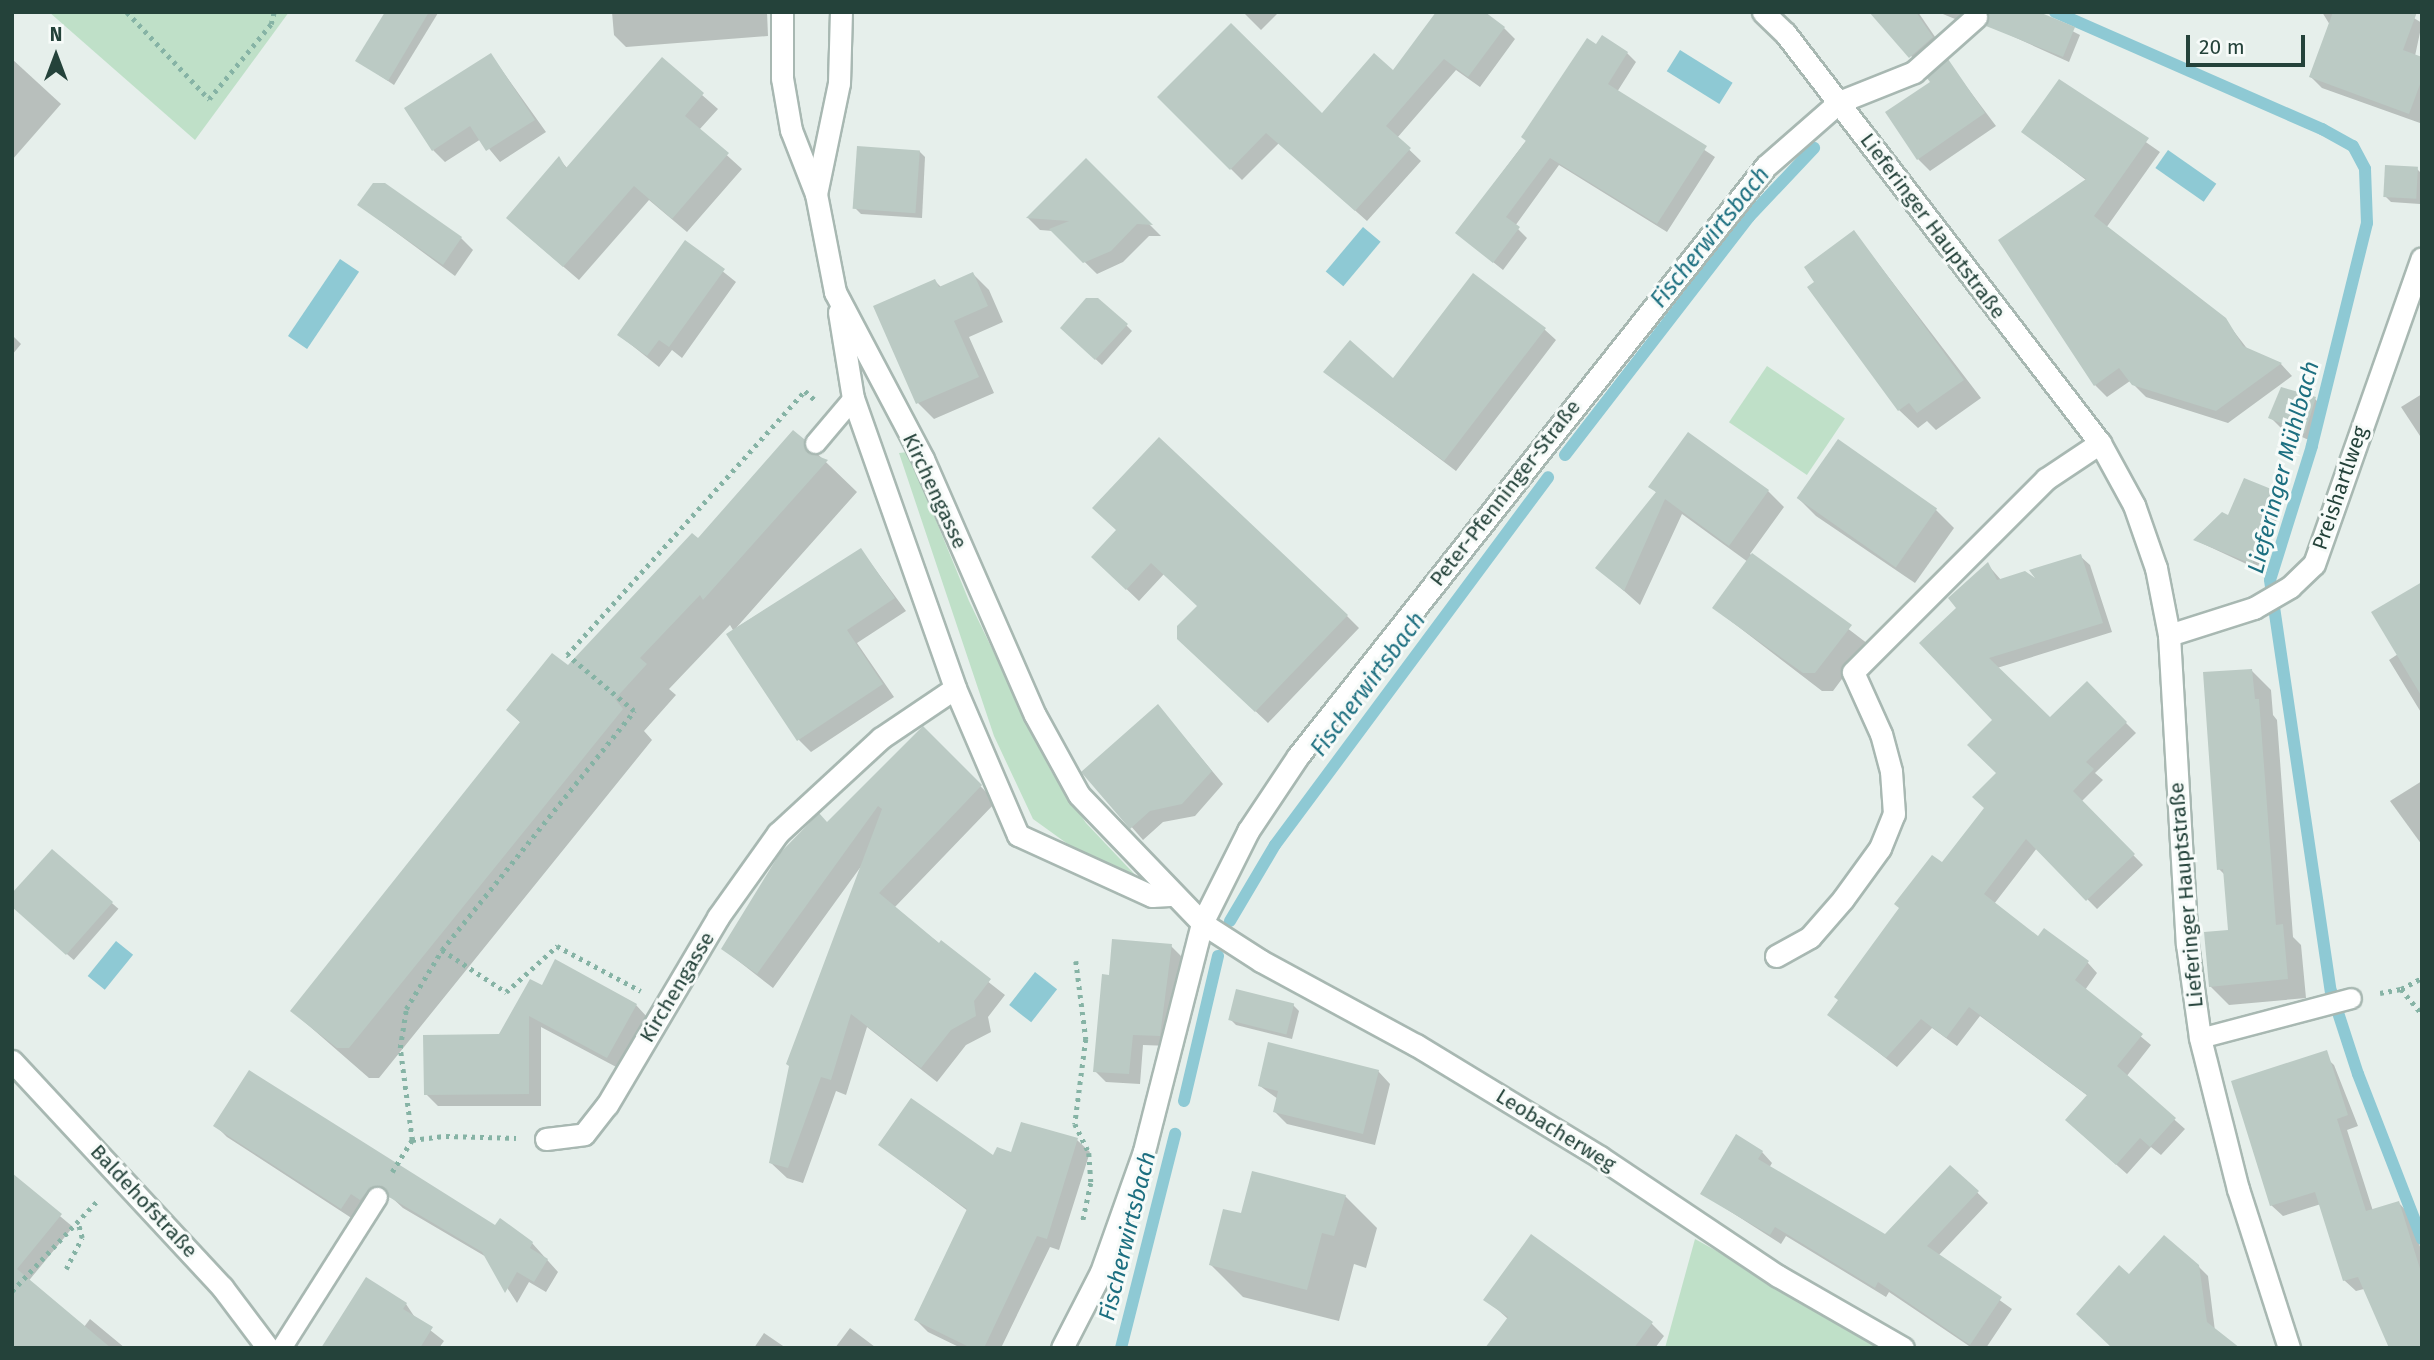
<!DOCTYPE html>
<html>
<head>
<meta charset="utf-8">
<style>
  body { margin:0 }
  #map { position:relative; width:2434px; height:1360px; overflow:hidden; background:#e6efeb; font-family:"Fira Sans",sans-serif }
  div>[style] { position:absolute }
  .green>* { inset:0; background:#bfe0c8; transform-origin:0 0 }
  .water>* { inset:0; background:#8ec9d4; transform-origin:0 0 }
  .shadow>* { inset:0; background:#0003; transform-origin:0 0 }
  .stream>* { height:12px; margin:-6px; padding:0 6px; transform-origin:6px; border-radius:6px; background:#8ec9d4 }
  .building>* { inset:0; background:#bbcac4; transform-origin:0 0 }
  .path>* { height:4.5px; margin-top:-2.25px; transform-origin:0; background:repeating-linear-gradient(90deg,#86b3a5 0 3.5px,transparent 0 8.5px) }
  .roads { filter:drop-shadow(2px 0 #a8b8b2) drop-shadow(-2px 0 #a8b8b2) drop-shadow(0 2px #a8b8b2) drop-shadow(0 -2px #a8b8b2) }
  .service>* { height:19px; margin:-9.5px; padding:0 9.5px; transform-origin:9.5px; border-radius:9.5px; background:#fff }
  .minor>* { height:21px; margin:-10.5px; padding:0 10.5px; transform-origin:10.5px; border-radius:10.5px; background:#fff }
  span { translate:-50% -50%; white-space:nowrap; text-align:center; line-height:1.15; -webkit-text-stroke:6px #f7fbf9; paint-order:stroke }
  .street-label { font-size:21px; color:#24423a }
  .water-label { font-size:23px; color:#1c6f80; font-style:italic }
  .frame { position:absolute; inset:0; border:14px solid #24423a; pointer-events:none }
  .north { position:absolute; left:21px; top:21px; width:70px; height:70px; -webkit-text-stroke:5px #f7fbf9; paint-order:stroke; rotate:0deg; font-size:19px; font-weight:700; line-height:28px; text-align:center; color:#24423a }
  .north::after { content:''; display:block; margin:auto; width:24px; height:32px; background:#24423a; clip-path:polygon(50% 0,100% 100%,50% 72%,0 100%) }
  .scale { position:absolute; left:2186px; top:35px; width:119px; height:32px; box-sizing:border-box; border:4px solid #24423a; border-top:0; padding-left:9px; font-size:21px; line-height:24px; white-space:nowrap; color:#24423a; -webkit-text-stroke:5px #f7fbf9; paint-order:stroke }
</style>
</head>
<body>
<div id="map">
  <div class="green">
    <i style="clip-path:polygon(49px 12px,289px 12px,195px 140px)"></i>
    <i style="left:1767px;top:366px;width:94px;height:68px;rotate:34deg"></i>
    <i style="clip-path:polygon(908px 452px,969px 601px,1051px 771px,1086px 823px,1139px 879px,1083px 855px,1033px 819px,994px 736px,899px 453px)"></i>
    <i style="clip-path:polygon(1695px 1239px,1893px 1348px,1665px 1348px)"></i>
  </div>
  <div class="water">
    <i style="left:1680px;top:50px;width:62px;height:25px;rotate:32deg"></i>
    <i style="left:2168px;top:150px;width:59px;height:22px;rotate:35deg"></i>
    <i style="left:1363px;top:227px;width:23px;height:58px;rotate:40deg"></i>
    <i style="left:340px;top:259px;width:23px;height:93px;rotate:34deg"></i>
    <i style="left:116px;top:941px;width:22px;height:45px;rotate:39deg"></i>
    <i style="left:1035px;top:972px;width:28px;height:42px;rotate:38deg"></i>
  </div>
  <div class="shadow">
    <i style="clip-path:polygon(387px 12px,438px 13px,394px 85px,358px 61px)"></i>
    <i style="clip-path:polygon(612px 12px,767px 12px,768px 36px,626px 47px,614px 35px)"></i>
    <i style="clip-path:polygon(1243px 12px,1279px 12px,1261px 30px)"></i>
    <i style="clip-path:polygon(1871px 12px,1918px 12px,1944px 50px,1923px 69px)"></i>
    <i style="clip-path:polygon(1938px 12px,1982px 12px,1987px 17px,1972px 26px)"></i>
    <i style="clip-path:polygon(2035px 12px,2080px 35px,2069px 62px,1990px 26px)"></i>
    <i style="clip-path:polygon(2322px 12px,2404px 12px,2422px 23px,2415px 56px,2422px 59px,2420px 123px,2322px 88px,2311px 77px,2330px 25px)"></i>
    <i style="clip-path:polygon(1504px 28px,1515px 39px,1480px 87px,1456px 70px,1397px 138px,1421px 161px,1367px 221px,1279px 143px,1242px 180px,1159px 97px,1322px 116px,1393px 72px)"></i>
    <i style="clip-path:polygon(1597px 46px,1627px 53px,1636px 62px,1617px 92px,1715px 157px,1667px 232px,1559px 165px,1515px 226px,1527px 238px,1503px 270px,1457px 233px)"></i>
    <i style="clip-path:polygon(491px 55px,546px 132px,500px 162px,481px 139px,445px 162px,433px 150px)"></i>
    <i style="clip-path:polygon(12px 59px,61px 104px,12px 160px)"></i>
    <i style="clip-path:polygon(662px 60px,718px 109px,699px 130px,742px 169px,687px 232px,649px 200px,579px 280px,523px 232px,559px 159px,568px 169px)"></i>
    <i style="clip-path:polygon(1948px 62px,1996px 126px,1930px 171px,1918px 159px,1932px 82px)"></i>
    <i style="clip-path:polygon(2060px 82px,2160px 152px,2106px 228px,2225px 320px,2249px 351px,2281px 364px,2292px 376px,2228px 423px,2146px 397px,2130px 381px,2107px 397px,2095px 385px,2086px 180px,2023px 132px)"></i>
    <i style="clip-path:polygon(919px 151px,925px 157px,922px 218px,861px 214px,856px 209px)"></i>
    <i style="clip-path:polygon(1086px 161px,1161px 236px,1149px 236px,1123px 262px,1097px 274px,1053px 231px,1040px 230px,1028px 218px)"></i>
    <i style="clip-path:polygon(2417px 169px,2422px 174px,2420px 204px,2391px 202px,2385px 196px)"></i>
    <i style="clip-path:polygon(359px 205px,461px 238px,473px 250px,455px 276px)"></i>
    <i style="clip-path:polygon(1854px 232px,1981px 398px,1936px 430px,1927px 421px,1918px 428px,1899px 410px)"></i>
    <i style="clip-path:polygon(686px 242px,736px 282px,682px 358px,672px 350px,659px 367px,619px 335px)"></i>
    <i style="clip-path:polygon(973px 274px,989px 290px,1003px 322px,969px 337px,994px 393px,934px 419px,918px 403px,935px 281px,942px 288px)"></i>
    <i style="clip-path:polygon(1126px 325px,1132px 331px,1102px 365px,1068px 334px)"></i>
    <i style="clip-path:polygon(1544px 329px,1556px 340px,1456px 471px,1325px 372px,1393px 381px)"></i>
    <i style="clip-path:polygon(12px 335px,21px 344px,12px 355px)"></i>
    <i style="clip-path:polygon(2422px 394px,2422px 439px,2401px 407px)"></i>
    <i style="clip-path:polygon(2315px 399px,2326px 410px,2316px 443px,2281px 428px,2270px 417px)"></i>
    <i style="clip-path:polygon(803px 440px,857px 492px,736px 628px,861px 550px,906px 611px,857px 643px,894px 697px,811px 752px,799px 740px,730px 625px,669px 689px,676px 695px,644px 731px,652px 740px,379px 1078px,369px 1078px,292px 1011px,522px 724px,508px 710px,568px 667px)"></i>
    <i style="clip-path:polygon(1839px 441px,1936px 510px,1954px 528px,1915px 583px,1816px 516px,1798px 498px)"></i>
    <i style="clip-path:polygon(1651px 487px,1768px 491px,1784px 507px,1750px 554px,1868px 644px,1833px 691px,1822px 691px,1714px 608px,1748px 562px,1682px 514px,1640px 605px,1598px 568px,1657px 493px)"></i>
    <i style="clip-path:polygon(2280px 495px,2285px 500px,2257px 569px,2195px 540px,2229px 517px)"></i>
    <i style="clip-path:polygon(1118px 531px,1347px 616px,1359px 628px,1268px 723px,1192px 651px,1199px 606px,1164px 574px,1139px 601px,1093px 557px)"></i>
    <i style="clip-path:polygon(2080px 556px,2090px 565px,2112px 632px,1997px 668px,2050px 720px,2087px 684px,2136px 733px,2095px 773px,2103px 780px,2081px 802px,2143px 865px,2097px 909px,2037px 848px,1994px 904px,2039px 938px,2088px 963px,2097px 973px,2085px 990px,2151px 1045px,2126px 1077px,2185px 1129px,2161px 1155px,2151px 1147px,2127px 1174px,2077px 1130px,2088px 1096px,1980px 1016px,1957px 1046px,1932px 1028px,1897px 1067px,1829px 1014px,1986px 808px,1999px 773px,1994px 720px,1959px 608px,1988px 565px,2001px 580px,2041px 584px)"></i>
    <i style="clip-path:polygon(2422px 590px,2422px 714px,2389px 660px,2398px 654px)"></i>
    <i style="clip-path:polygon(2252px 671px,2271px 690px,2273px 715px,2277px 720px,2293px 937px,2301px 945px,2306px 998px,2229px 1005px,2210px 986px,2230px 931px,2225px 875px,2219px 869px)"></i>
    <i style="clip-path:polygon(1158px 706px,1223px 784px,1195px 816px,1163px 822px,1143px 840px,1084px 772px)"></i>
    <i style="clip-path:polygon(923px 728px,996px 802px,894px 908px,1005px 995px,988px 1017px,991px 1032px,966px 1045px,937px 1082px,867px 1027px,846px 1095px,836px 1091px,803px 1183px,787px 1178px,771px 1163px,862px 865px,773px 988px,723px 949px,827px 824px)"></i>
    <i style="clip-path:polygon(2422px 781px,2422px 845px,2390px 801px)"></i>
    <i style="left:52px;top:851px;width:88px;height:68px;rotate:41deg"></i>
    <i style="clip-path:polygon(1171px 946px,1182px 957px,1170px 1046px,1143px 1045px,1140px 1084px,1106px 1082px,1095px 1071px,1111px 977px)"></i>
    <i style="clip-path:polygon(542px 987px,636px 1005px,648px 1018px,620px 1069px,541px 1027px,541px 1106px,438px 1106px,426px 1094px,500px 1036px)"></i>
    <i style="clip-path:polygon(1293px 1005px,1299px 1011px,1292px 1039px,1236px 1025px,1230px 1019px)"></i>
    <i style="clip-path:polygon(2322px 1054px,2334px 1065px,2358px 1126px,2347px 1130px,2373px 1211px,2399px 1203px,2410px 1215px,2422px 1253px,2422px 1348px,2364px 1289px,2356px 1291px,2344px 1280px,2321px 1204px,2283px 1216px,2271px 1205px)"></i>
    <i style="clip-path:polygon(1378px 1071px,1390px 1084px,1375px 1145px,1287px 1124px,1275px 1112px,1278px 1099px,1260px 1086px)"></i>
    <i style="clip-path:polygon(250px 1072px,495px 1227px,532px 1243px,558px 1272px,546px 1292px,529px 1282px,517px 1303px,488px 1258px,403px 1208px,390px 1196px,353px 1219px,227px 1137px,215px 1125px)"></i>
    <i style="clip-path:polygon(1022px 1124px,1077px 1140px,1090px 1152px,1059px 1250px,1050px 1247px,1001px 1348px,961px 1348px,928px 1332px,916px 1320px,968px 1211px,880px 1145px,994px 1157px,1012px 1154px)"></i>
    <i style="clip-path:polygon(1762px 1152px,1772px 1163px,1769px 1168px,1885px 1236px,1951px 1167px,1988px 1203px,1938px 1256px,2012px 1309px,1986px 1348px,1972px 1348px,1889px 1292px,1886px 1297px,1786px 1236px,1781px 1244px,1703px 1194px)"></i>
    <i style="clip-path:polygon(12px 1176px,73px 1227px,17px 1295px)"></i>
    <i style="clip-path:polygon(1345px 1196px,1377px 1228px,1366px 1268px,1354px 1264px,1339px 1321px,1243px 1297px,1211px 1265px,1243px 1215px)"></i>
    <i style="clip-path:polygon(2198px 1266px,2208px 1276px,2215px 1331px,2130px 1277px)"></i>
    <i style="clip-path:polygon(1486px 1299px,1652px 1324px,1664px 1336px,1655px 1348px,1487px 1348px,1508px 1319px)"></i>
    <i style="clip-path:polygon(406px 1304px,416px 1319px,444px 1341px,439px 1348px,335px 1348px)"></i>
    <i style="clip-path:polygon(90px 1319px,125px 1348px,12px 1348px,84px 1327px)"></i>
    <i style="clip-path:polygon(850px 1328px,875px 1347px,876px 1348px,835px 1348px)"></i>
    <i style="clip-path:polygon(764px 1333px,786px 1348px,754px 1348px)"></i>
  </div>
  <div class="stream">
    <i style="left:2055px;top:12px;width:292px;rotate:23.7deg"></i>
    <i style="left:2322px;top:129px;width:35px;rotate:29deg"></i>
    <i style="left:2353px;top:146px;width:26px;rotate:62deg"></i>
    <i style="left:2365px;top:169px;width:54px;rotate:87.9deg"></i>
    <i style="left:2367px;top:223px;width:230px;rotate:103.9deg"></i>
    <i style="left:2312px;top:446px;width:140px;rotate:107.4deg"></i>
    <i style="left:2270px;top:580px;width:416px;rotate:81.6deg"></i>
    <i style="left:2331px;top:991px;width:87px;rotate:72deg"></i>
    <i style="left:2358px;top:1074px;width:177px;rotate:68.8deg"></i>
    <i style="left:1565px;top:455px;width:301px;rotate:-52.3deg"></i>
    <i style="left:1749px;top:217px;width:95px;rotate:-46.7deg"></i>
    <i style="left:1230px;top:921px;width:88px;rotate:-59.4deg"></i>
    <i style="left:1275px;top:845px;width:458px;rotate:-53.4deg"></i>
    <i style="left:1184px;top:1101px;width:149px;rotate:-76.8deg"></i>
    <i style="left:1121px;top:1348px;width:221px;rotate:-75.8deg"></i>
  </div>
  <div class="building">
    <i style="clip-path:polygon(385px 12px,429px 12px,388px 81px,355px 61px)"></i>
    <i style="clip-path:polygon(1436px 12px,1485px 12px,1505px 27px,1468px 77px,1444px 59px,1386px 126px,1411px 148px,1355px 211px,1266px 133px,1230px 170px,1157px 97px,1231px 23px,1322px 113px,1374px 53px,1393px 70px)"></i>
    <i style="clip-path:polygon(1869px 12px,1916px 12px,1933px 37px,1909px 58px)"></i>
    <i style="clip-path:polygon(1988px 12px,2039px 12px,2075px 27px,2063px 57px,1986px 26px)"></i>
    <i style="clip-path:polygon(2333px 12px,2417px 12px,2403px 50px,2422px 57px,2422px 79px,2409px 114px,2309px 77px)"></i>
    <i style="clip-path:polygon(1602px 35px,1628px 52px,1608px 84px,1707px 146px,1657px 224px,1550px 158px,1506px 217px,1520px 227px,1493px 263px,1455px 233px,1526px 141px,1521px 137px,1587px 38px,1596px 44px)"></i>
    <i style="clip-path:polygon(491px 53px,535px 120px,486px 151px,470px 126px,432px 151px,404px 108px)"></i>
    <i style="clip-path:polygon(662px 57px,704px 93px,685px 116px,729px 153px,672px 219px,634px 186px,563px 267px,506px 218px,559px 156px,566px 168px)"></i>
    <i style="clip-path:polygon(1948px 59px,1985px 113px,1917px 160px,1885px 112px,1930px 82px,1927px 78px)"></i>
    <i style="clip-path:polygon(2059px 79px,2149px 138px,2094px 216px,2226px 318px,2243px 346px,2282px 363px,2216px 411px,2132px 385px,2119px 368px,2094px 386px,1998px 240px,2086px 179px,2021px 132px)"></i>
    <i style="left:857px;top:146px;width:63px;height:63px;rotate:4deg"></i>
    <i style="clip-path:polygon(1086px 158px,1153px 225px,1137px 224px,1111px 251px,1083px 263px,1049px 229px,1069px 221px,1026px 218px)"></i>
    <i style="left:2385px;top:165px;width:33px;height:32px;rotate:3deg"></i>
    <i style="clip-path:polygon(373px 183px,385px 183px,462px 237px,443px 265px,357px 205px)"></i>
    <i style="clip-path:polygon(1854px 230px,1964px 380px,1917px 413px,1909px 403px,1898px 411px,1807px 287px,1814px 282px,1804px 267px)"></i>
    <i style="clip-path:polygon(685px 240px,725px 269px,669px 347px,659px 340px,647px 356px,617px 335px)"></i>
    <i style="clip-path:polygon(973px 272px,988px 306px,954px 321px,979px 377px,916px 404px,873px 306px,935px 279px,939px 287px)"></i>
    <i style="clip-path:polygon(1473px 273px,1546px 328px,1444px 461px,1323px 372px,1350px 340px,1393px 378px)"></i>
    <i style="clip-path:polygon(1086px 298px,1098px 298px,1128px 324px,1095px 360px,1060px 328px)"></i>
    <i style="clip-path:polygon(2281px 387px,2316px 397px,2305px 433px,2268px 418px)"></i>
    <i style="clip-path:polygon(793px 430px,804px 439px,807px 452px,828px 460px,703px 600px,700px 595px,640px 658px,647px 664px,615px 699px,623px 709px,349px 1048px,337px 1048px,290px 1011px,520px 722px,506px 710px,552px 653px,568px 665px,692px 533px,698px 538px)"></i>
    <i style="clip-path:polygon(1688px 432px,1769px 490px,1729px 546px,1665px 499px,1624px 591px,1595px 568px,1656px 492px,1648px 487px)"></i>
    <i style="clip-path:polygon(1159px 437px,1348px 615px,1255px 712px,1177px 639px,1177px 626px,1197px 606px,1151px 563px,1126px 590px,1091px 557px,1116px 530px,1092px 508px)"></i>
    <i style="left:1838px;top:439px;width:121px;height:72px;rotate:35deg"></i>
    <i style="clip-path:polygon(2244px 478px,2281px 493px,2252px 564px,2193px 540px,2222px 512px,2228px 515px)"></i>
    <i style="clip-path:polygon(861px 548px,895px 598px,847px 630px,883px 684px,797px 741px,726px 634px)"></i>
    <i style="clip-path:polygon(1752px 553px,1852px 625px,1815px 673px,1803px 673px,1712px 608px)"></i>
    <i style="clip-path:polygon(2081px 554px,2103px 623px,1989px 658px,2050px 717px,2087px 681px,2127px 722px,2086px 762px,2094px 769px,2073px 791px,2135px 854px,2086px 901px,2026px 839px,1984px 894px,2038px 936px,2044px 928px,2089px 961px,2075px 980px,2143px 1034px,2117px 1066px,2176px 1118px,2150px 1147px,2140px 1138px,2116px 1165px,2065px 1120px,2087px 1095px,1969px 1007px,1946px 1038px,1921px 1019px,1886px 1058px,1827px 1015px,1838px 1000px,1834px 997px,1899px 908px,1894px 904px,1932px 855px,1942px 862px,1984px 808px,1972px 797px,1996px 773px,1967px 745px,1992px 720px,1919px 643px,1956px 608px,1948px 598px,1988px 562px,1997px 580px,2025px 571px,2035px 578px,2029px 570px)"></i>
    <i style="clip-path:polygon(2422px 582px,2422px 697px,2371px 612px)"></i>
    <i style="clip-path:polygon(2252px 669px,2255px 699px,2259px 699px,2276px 925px,2283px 924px,2288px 979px,2209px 987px,2204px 932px,2228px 930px,2223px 869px,2217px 870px,2203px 672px)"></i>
    <i style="clip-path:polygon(1158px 704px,1212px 771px,1182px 804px,1150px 811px,1130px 829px,1081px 772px)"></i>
    <i style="clip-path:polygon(923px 726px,982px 785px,879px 893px,939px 943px,941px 940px,991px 979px,974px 1001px,976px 1016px,951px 1030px,921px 1068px,851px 1014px,831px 1080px,821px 1077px,788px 1168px,769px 1163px,789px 1066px,786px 1064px,882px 809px,878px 806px,757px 974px,721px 949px,780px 853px,819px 813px,827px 822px)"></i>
    <i style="clip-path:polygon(52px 849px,113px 902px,66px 955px,12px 907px,12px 893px)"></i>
    <i style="clip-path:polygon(1112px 939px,1172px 944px,1160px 1036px,1133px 1035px,1129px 1074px,1093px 1072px,1102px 974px,1109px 975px)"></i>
    <i style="clip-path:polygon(555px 959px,637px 1004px,607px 1058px,529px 1016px,529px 1094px,424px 1095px,423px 1035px,499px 1034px,530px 979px,542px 985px)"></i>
    <i style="left:1236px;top:989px;width:60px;height:32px;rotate:14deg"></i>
    <i style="clip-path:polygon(1268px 1042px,1379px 1070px,1363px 1134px,1273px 1112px,1278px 1091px,1258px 1086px)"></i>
    <i style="clip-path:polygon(2327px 1050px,2348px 1115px,2337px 1119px,2366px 1211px,2399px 1201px,2422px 1275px,2422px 1348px,2389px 1348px,2358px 1277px,2343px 1281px,2315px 1192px,2270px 1206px,2231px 1081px)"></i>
    <i style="clip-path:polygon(249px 1070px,495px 1225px,500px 1218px,533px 1242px,530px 1248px,548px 1259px,534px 1282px,517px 1272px,505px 1293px,482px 1252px,389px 1197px,383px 1186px,371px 1187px,360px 1200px,351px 1194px,341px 1209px,213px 1126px)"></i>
    <i style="clip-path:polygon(911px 1098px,993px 1155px,997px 1147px,1011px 1152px,1021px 1122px,1078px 1138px,1047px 1239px,1037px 1236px,984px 1348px,971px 1348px,914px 1320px,967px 1209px,878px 1145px)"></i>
    <i style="clip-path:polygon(1736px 1134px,1763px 1151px,1758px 1159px,1885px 1234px,1950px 1165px,1979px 1191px,1927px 1246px,2002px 1297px,1970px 1345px,1878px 1282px,1875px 1288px,1775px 1227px,1770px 1235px,1700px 1194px)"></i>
    <i style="clip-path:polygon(1252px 1171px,1346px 1195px,1334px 1236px,1322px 1233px,1307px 1290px,1209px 1265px,1223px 1209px,1241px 1213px)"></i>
    <i style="clip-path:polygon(12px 1173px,62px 1214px,17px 1269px,111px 1348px,12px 1348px)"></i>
    <i style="clip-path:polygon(1531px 1234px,1653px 1322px,1634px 1348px,1485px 1348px,1508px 1317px,1483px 1300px)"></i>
    <i style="clip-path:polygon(2164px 1235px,2199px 1265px,2207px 1322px,2240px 1348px,2112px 1348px,2076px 1314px,2119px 1265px,2129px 1274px)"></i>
    <i style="clip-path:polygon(366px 1277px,407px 1303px,403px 1309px,433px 1327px,420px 1348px,321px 1348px)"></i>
  </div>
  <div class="path">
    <i style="left:127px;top:12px;width:120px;rotate:46.7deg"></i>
    <i style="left:209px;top:99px;width:97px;rotate:-50.4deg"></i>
    <i style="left:271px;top:24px;width:12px;rotate:-76deg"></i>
    <i style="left:442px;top:950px;width:77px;rotate:33.3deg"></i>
    <i style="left:506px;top:992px;width:69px;rotate:-42deg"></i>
    <i style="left:557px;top:946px;width:95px;rotate:28.2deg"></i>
    <i style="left:1076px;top:961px;width:79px;rotate:82.7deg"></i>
    <i style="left:1086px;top:1039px;width:86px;rotate:97.4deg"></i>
    <i style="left:1075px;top:1124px;width:32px;rotate:64deg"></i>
    <i style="left:1089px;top:1153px;width:30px;rotate:86deg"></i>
    <i style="left:1091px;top:1183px;width:39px;rotate:102deg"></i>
    <i style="left:2401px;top:989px;width:33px;rotate:50deg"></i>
    <i style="left:2380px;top:993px;width:21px;rotate:-11deg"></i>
    <i style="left:2401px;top:989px;width:24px;rotate:-28deg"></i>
    <i style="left:412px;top:1140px;width:93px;rotate:-97.4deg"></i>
    <i style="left:400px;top:1048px;width:39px;rotate:-81deg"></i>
    <i style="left:406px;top:1009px;width:69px;rotate:-58.6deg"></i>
    <i style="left:442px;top:950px;width:307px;rotate:-51.2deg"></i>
    <i style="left:634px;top:711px;width:87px;rotate:-140.1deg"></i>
    <i style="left:567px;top:655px;width:355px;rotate:-48deg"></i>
    <i style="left:805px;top:391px;width:13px;rotate:42deg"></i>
    <i style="left:392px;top:1172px;width:38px;rotate:-58deg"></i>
    <i style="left:412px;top:1140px;width:34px;rotate:-7deg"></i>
    <i style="left:446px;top:1136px;width:70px;rotate:1.6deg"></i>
    <i style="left:66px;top:1269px;width:35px;rotate:-63deg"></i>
    <i style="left:82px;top:1238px;width:16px;rotate:-105deg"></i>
    <i style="left:12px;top:1291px;width:125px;rotate:-46.6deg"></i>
  </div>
  <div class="roads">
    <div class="service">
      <i style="left:815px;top:443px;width:59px;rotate:-49.8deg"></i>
      <i style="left:2200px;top:1038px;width:156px;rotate:-14.8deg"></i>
      <i style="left:281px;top:1348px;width:179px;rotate:-57.6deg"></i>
    </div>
    <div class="minor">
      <i style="left:782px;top:12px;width:66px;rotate:90deg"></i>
      <i style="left:782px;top:78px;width:53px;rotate:80.2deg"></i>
      <i style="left:791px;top:130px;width:69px;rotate:68.7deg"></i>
      <i style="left:816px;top:194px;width:100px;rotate:79deg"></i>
      <i style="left:835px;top:292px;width:189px;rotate:62.2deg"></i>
      <i style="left:923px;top:459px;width:279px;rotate:66.4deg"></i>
      <i style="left:1035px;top:715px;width:91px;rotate:61.2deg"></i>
      <i style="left:1079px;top:795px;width:178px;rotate:46.1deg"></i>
      <i style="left:1202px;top:923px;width:70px;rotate:32.8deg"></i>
      <i style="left:1261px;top:961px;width:176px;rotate:28.5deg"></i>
      <i style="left:1416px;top:1045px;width:215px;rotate:31.3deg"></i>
      <i style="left:1600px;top:1157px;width:214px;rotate:33.8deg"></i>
      <i style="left:1778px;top:1276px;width:144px;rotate:29.9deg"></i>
      <i style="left:1763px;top:12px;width:30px;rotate:44deg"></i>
      <i style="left:1785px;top:33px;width:517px;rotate:52.47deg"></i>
      <i style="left:2100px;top:443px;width:71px;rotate:61.3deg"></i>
      <i style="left:2134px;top:505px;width:67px;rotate:70.8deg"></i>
      <i style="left:2156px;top:568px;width:68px;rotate:79deg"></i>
      <i style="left:2169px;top:635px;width:310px;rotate:86.7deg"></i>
      <i style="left:2187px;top:944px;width:95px;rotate:82.1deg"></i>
      <i style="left:2200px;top:1038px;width:156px;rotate:75.9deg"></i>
      <i style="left:2238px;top:1189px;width:167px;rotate:72.2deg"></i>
      <i style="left:816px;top:194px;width:113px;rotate:-78.3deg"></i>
      <i style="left:839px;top:83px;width:71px;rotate:-88.4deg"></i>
      <i style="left:839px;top:312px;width:87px;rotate:80.8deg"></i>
      <i style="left:853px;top:398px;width:307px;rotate:70.6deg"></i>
      <i style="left:955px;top:688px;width:160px;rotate:66.8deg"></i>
      <i style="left:1018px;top:835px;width:147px;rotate:24.5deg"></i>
      <i style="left:1152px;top:896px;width:22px;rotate:-3deg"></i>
      <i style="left:2169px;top:635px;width:89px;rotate:-17.6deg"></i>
      <i style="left:2254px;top:608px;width:42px;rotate:-30.3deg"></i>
      <i style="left:2290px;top:587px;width:33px;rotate:-44deg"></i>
      <i style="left:2314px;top:564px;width:324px;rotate:-70.6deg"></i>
      <i style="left:1776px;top:956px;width:39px;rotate:-29deg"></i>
      <i style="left:1810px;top:937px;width:50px;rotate:-49deg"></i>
      <i style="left:1843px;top:899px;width:63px;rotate:-54deg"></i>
      <i style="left:1880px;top:848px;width:37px;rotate:-68deg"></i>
      <i style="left:1894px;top:814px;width:43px;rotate:-94deg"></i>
      <i style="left:1891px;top:771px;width:38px;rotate:-105deg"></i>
      <i style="left:1881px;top:734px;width:68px;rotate:-114.3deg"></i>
      <i style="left:1853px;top:672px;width:273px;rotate:-45deg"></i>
      <i style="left:2046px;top:479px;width:65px;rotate:-33.7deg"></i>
      <i style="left:12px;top:1061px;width:309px;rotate:47.1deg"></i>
      <i style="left:222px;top:1287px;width:76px;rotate:53deg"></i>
      <i style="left:546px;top:1139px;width:38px;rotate:-7deg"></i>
      <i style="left:584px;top:1134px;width:37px;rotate:-52deg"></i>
      <i style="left:607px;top:1105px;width:218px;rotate:-59.4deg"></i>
      <i style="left:718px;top:917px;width:103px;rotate:-54.5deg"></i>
      <i style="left:778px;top:833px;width:140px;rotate:-42.7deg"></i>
      <i style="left:881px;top:738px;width:89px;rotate:-34deg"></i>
      <i style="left:1062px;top:1348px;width:85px;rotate:-62.8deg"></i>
      <i style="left:1101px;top:1272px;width:128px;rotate:-70.4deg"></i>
      <i style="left:1144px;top:1151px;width:235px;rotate:-75.7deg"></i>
      <i style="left:1202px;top:923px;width:103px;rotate:-63.4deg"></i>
      <i style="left:1248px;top:831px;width:90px;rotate:-56.3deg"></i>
      <i style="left:1298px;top:756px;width:753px;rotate:-51.58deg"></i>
      <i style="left:1766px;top:166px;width:97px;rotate:-41.2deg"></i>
      <i style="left:1839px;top:102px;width:81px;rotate:-21.8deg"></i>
      <i style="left:1914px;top:72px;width:83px;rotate:-41.6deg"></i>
    </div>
  </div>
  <div class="street-label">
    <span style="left:1933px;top:226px;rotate:53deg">Lieferinger Hauptstraße</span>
    <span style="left:2340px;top:488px;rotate:-71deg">Preishartlweg</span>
    <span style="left:935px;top:491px;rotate:65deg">Kirchengasse</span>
    <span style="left:1505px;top:493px;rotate:-52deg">Peter-Pfenninger-Straße</span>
    <span style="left:2186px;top:895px;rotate:-95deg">Lieferinger Hauptstraße</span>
    <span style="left:677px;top:987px;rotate:-59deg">Kirchengasse</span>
    <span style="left:1556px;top:1130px;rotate:32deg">Leobacherweg</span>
    <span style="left:144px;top:1201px;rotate:47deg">Baldehofstraße</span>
  </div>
  <div class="water-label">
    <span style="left:1710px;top:237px;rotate:-51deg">Fischerwirtsbach</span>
    <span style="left:2283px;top:467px;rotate:-75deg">Lieferinger Mühlbach</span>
    <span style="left:1368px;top:684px;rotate:-53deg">Fischerwirtsbach</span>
    <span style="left:1127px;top:1236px;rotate:-76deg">Fischerwirtsbach</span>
  </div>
  <div class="frame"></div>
  <div class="north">N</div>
  <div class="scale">20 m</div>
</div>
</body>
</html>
